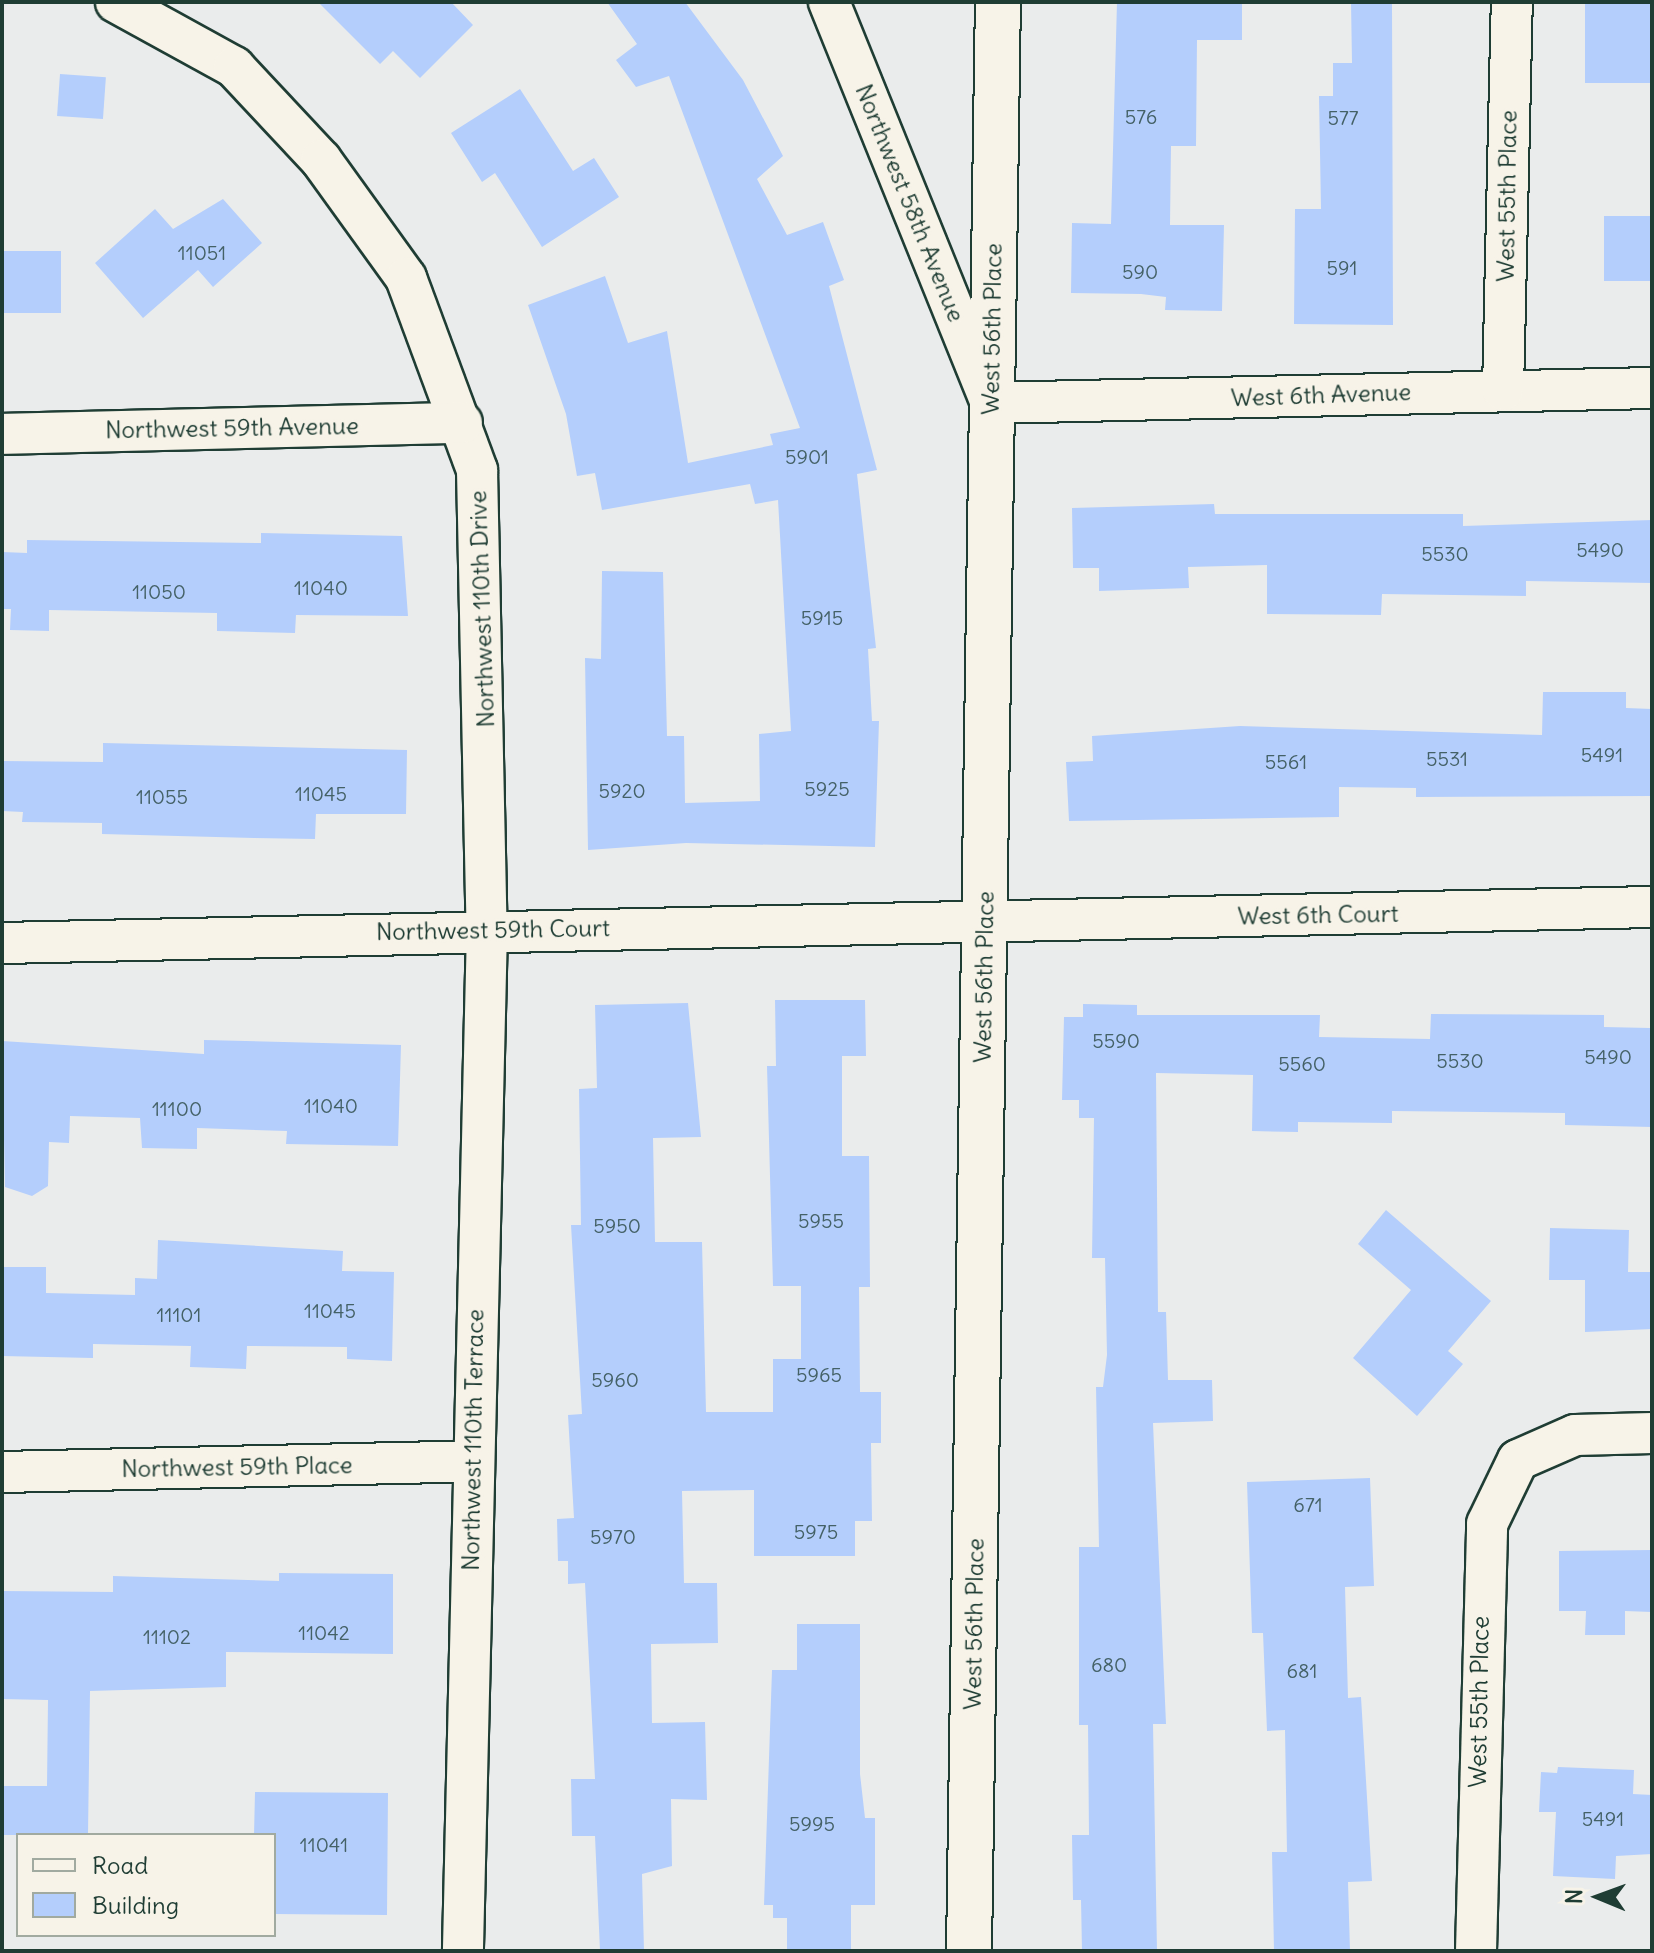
<!DOCTYPE html>
<html>
<head>
<meta charset="utf-8">
<style>
  body { margin:0 }
  #map { position:relative; width:1654px; height:1953px; overflow:hidden; background:#eaecec; font-family:Delius,sans-serif }
  div>[style] { position:absolute }
  .building>* { inset:0; background:#b4cefc; transform-origin:0 0 }
  .roads { filter:drop-shadow(2px 0 #1f3d34) drop-shadow(-2px 0 #1f3d34) drop-shadow(0 2px #1f3d34) drop-shadow(0 -2px #1f3d34) }
  .minor>* { height:40px; margin:-20px; padding:0 20px; transform-origin:20px; border-radius:20px; background:#f7f3e8 }
  .tertiary>* { height:44px; margin:-22px; padding:0 22px; transform-origin:22px; border-radius:22px; background:#f7f3e8 }
  span { translate:-50% -50%; white-space:nowrap; text-align:center; line-height:1.15; -webkit-text-stroke:6px #f7f3e8; paint-order:stroke }
  .number-label { font-size:20px; color:#446166 }
  .number-label span { -webkit-text-stroke-width:0 }
  .street-label { font-size:24px; color:#1f3d34 }
  .frame { position:absolute; inset:0; border:4px solid #1f3d34; pointer-events:none }
  .legend { position:absolute; left:16px; top:1833px; width:260px; height:104px; box-sizing:border-box; background:#f7f3e8; border:2px solid #a1aaa0; margin:0; padding:10px 14px; list-style:none; font-size:24px; color:#1f3d34 }
  .legend li { display:flex; align-items:center; gap:16px; height:40px }
  .legend b { width:40px; border:2px solid #a1aaa0 }
  .north { position:absolute; left:1558px; top:1857px; width:80px; height:80px; -webkit-text-stroke:6px #f7f3e8; paint-order:stroke; rotate:271deg; font-size:22px; font-weight:700; line-height:32px; text-align:center; color:#1f3d34 }
  .north::after { content:''; display:block; margin:auto; width:28px; height:36px; background:#1f3d34; clip-path:polygon(50% 0,100% 100%,50% 72%,0 100%) }
</style>
</head>
<body>
<div id="map">
  <div class="building">
    <i style="clip-path:polygon(318px 2px,451px 2px,473px 25px,420px 78px,393px 51px,380px 64px)"></i>
    <i style="clip-path:polygon(607px 2px,685px 2px,743px 80px,783px 156px,757px 179px,787px 235px,823px 222px,844px 280px,829px 286px,877px 470px,857px 474px,876px 648px,868px 649px,872px 721px,879px 721px,875px 847px,686px 843px,588px 850px,585px 658px,601px 659px,602px 571px,663px 572px,667px 736px,684px 736px,685px 803px,760px 801px,759px 734px,791px 731px,778px 500px,755px 504px,750px 484px,602px 510px,595px 473px,577px 476px,566px 414px,528px 305px,605px 276px,628px 343px,667px 331px,688px 463px,773px 445px,770px 434px,800px 428px,669px 76px,636px 87px,616px 60px,637px 44px)"></i>
    <i style="clip-path:polygon(1117px 2px,1242px 2px,1242px 40px,1197px 40px,1196px 146px,1171px 146px,1170px 225px,1224px 225px,1222px 311px,1165px 310px,1166px 297px,1141px 294px,1071px 293px,1072px 223px,1111px 224px)"></i>
    <i style="clip-path:polygon(1351px 2px,1392px 2px,1393px 325px,1294px 324px,1295px 209px,1321px 209px,1319px 96px,1333px 96px,1333px 63px,1352px 63px)"></i>
    <i style="left:1585px;top:2px;width:67px;height:81px"></i>
    <i style="left:60px;top:74px;width:46px;height:42px;rotate:4deg"></i>
    <i style="clip-path:polygon(520px 89px,573px 171px,594px 158px,619px 197px,542px 247px,495px 173px,482px 182px,451px 133px)"></i>
    <i style="clip-path:polygon(223px 199px,262px 243px,213px 287px,198px 270px,143px 318px,95px 263px,155px 209px,173px 229px)"></i>
    <i style="left:1652px;top:216px;width:65px;height:48px;rotate:90deg"></i>
    <i style="left:2px;top:251px;width:59px;height:62px"></i>
    <i style="clip-path:polygon(1214px 504px,1215px 514px,1463px 514px,1463px 526px,1652px 520px,1652px 583px,1526px 581px,1526px 596px,1382px 594px,1381px 615px,1267px 614px,1267px 565px,1188px 567px,1189px 588px,1099px 591px,1099px 568px,1073px 568px,1072px 508px)"></i>
    <i style="clip-path:polygon(261px 533px,402px 536px,408px 616px,296px 615px,295px 633px,217px 631px,217px 613px,49px 610px,49px 631px,10px 630px,11px 609px,2px 609px,2px 552px,27px 553px,27px 540px,261px 543px)"></i>
    <i style="clip-path:polygon(1543px 692px,1626px 692px,1626px 708px,1652px 709px,1652px 796px,1416px 797px,1416px 788px,1339px 787px,1339px 817px,1069px 821px,1066px 762px,1093px 761px,1092px 736px,1240px 726px,1542px 735px)"></i>
    <i style="clip-path:polygon(103px 743px,407px 750px,406px 814px,316px 814px,315px 839px,254px 838px,102px 834px,102px 823px,22px 822px,23px 812px,2px 811px,2px 761px,103px 762px)"></i>
    <i style="clip-path:polygon(775px 1000px,865px 1000px,866px 1056px,842px 1056px,842px 1156px,869px 1156px,870px 1287px,859px 1287px,860px 1392px,881px 1392px,881px 1443px,871px 1443px,872px 1521px,855px 1521px,855px 1556px,754px 1556px,754px 1490px,682px 1491px,684px 1583px,717px 1583px,718px 1643px,651px 1644px,652px 1723px,705px 1722px,707px 1800px,671px 1799px,672px 1866px,642px 1874px,644px 1951px,600px 1951px,595px 1836px,572px 1836px,571px 1779px,595px 1779px,585px 1583px,568px 1584px,568px 1561px,558px 1561px,557px 1519px,574px 1518px,568px 1415px,582px 1414px,571px 1225px,581px 1225px,579px 1089px,597px 1088px,595px 1005px,688px 1003px,701px 1137px,653px 1138px,655px 1242px,702px 1242px,706px 1412px,773px 1412px,773px 1359px,801px 1359px,801px 1286px,773px 1286px,767px 1066px,776px 1066px)"></i>
    <i style="clip-path:polygon(1083px 1004px,1137px 1005px,1137px 1015px,1320px 1015px,1319px 1037px,1430px 1039px,1431px 1014px,1604px 1015px,1604px 1027px,1650px 1028px,1652px 1034px,1652px 1127px,1565px 1125px,1565px 1113px,1392px 1111px,1392px 1123px,1298px 1122px,1298px 1132px,1252px 1131px,1253px 1075px,1156px 1073px,1158px 1312px,1166px 1312px,1168px 1380px,1212px 1380px,1213px 1421px,1153px 1423px,1166px 1724px,1153px 1724px,1157px 1951px,1082px 1951px,1081px 1900px,1073px 1900px,1072px 1835px,1089px 1835px,1088px 1725px,1079px 1725px,1079px 1547px,1099px 1547px,1096px 1387px,1103px 1387px,1107px 1355px,1105px 1258px,1092px 1258px,1094px 1118px,1079px 1118px,1079px 1100px,1062px 1100px,1064px 1017px,1083px 1017px)"></i>
    <i style="clip-path:polygon(204px 1040px,401px 1045px,398px 1146px,286px 1144px,287px 1131px,197px 1128px,197px 1149px,142px 1148px,140px 1118px,70px 1116px,69px 1143px,49px 1142px,48px 1186px,32px 1196px,5px 1187px,2px 1041px,204px 1054px)"></i>
    <i style="clip-path:polygon(1386px 1210px,1491px 1301px,1448px 1351px,1463px 1364px,1417px 1416px,1353px 1358px,1411px 1290px,1358px 1244px)"></i>
    <i style="clip-path:polygon(1550px 1228px,1629px 1230px,1628px 1272px,1652px 1272px,1652px 1329px,1585px 1332px,1585px 1280px,1549px 1280px)"></i>
    <i style="clip-path:polygon(158px 1240px,343px 1251px,342px 1271px,394px 1272px,392px 1361px,347px 1359px,347px 1347px,247px 1346px,246px 1369px,190px 1367px,191px 1346px,93px 1344px,93px 1358px,2px 1356px,2px 1267px,46px 1267px,46px 1293px,135px 1295px,135px 1278px,157px 1279px)"></i>
    <i style="clip-path:polygon(1370px 1478px,1374px 1586px,1345px 1587px,1348px 1698px,1361px 1697px,1372px 1881px,1348px 1882px,1350px 1951px,1274px 1951px,1272px 1852px,1287px 1852px,1285px 1730px,1267px 1731px,1263px 1633px,1252px 1633px,1247px 1482px)"></i>
    <i style="clip-path:polygon(1652px 1550px,1652px 1612px,1625px 1611px,1625px 1635px,1585px 1635px,1586px 1611px,1559px 1611px,1559px 1551px)"></i>
    <i style="clip-path:polygon(279px 1573px,393px 1574px,393px 1654px,226px 1652px,226px 1687px,90px 1691px,88px 1835px,2px 1835px,2px 1786px,47px 1786px,48px 1700px,2px 1699px,2px 1591px,113px 1592px,113px 1576px,279px 1581px)"></i>
    <i style="clip-path:polygon(797px 1624px,860px 1624px,860px 1774px,865px 1818px,875px 1818px,875px 1905px,851px 1905px,851px 1951px,787px 1951px,787px 1918px,773px 1918px,773px 1905px,764px 1905px,772px 1670px,797px 1670px)"></i>
    <i style="clip-path:polygon(1558px 1767px,1634px 1770px,1633px 1794px,1652px 1795px,1652px 1854px,1616px 1856px,1615px 1879px,1553px 1876px,1556px 1812px,1539px 1812px,1541px 1772px,1557px 1773px)"></i>
    <i style="clip-path:polygon(255px 1792px,388px 1793px,387px 1915px,274px 1914px,274px 1835px,254px 1835px)"></i>
  </div>
  <div class="roads">
    <div class="minor">
      <i style="left:116px;top:2px;width:135px;rotate:28.8deg"></i>
      <i style="left:234px;top:67px;width:127px;rotate:46.9deg"></i>
      <i style="left:321px;top:160px;width:145px;rotate:54.2deg"></i>
      <i style="left:406px;top:278px;width:205px;rotate:69.7deg"></i>
      <i style="left:477px;top:470px;width:459px;rotate:88.8deg"></i>
      <i style="left:487px;top:929px;width:1022px;rotate:91.35deg"></i>
      <i style="left:829px;top:2px;width:432px;rotate:68deg"></i>
      <i style="left:991px;top:403px;width:661px;rotate:-1.3deg"></i>
      <i style="left:1503px;top:390px;width:388px;rotate:-88.7deg"></i>
      <i style="left:2px;top:434px;width:460px;rotate:-1.4deg"></i>
      <i style="left:2px;top:943px;width:1650px;rotate:-1.25deg"></i>
      <i style="left:2px;top:1472px;width:469px;rotate:-1.3deg"></i>
      <i style="left:1476px;top:1951px;width:427px;rotate:-88.5deg"></i>
      <i style="left:1487px;top:1524px;width:71px;rotate:-64.2deg"></i>
      <i style="left:1518px;top:1460px;width:62px;rotate:-23.7deg"></i>
      <i style="left:1575px;top:1435px;width:77px;rotate:-1.5deg"></i>
    </div>
    <div class="tertiary">
      <i style="left:969px;top:1951px;width:1949px;rotate:-89.15deg"></i>
    </div>
  </div>
  <div class="number-label">
    <span style="left:1141px;top:116px">576</span>
    <span style="left:1343px;top:117px">577</span>
    <span style="left:202px;top:252px">11051</span>
    <span style="left:1342px;top:267px">591</span>
    <span style="left:1140px;top:271px">590</span>
    <span style="left:807px;top:456px">5901</span>
    <span style="left:1600px;top:549px">5490</span>
    <span style="left:1445px;top:553px">5530</span>
    <span style="left:321px;top:587px">11040</span>
    <span style="left:159px;top:591px">11050</span>
    <span style="left:822px;top:617px">5915</span>
    <span style="left:1602px;top:754px">5491</span>
    <span style="left:1447px;top:758px">5531</span>
    <span style="left:1286px;top:761px">5561</span>
    <span style="left:827px;top:788px">5925</span>
    <span style="left:622px;top:790px">5920</span>
    <span style="left:321px;top:793px">11045</span>
    <span style="left:162px;top:796px">11055</span>
    <span style="left:1116px;top:1040px">5590</span>
    <span style="left:1608px;top:1056px">5490</span>
    <span style="left:1460px;top:1060px">5530</span>
    <span style="left:1302px;top:1063px">5560</span>
    <span style="left:331px;top:1105px">11040</span>
    <span style="left:177px;top:1108px">11100</span>
    <span style="left:821px;top:1220px">5955</span>
    <span style="left:617px;top:1225px">5950</span>
    <span style="left:330px;top:1310px">11045</span>
    <span style="left:179px;top:1314px">11101</span>
    <span style="left:819px;top:1374px">5965</span>
    <span style="left:615px;top:1379px">5960</span>
    <span style="left:1308px;top:1504px">671</span>
    <span style="left:816px;top:1531px">5975</span>
    <span style="left:613px;top:1536px">5970</span>
    <span style="left:324px;top:1632px">11042</span>
    <span style="left:167px;top:1636px">11102</span>
    <span style="left:1109px;top:1664px">680</span>
    <span style="left:1302px;top:1670px">681</span>
    <span style="left:1603px;top:1818px">5491</span>
    <span style="left:812px;top:1823px">5995</span>
    <span style="left:324px;top:1844px">11041</span>
  </div>
  <div class="street-label">
    <span style="left:1507px;top:196px;rotate:-89deg">West 55th Place</span>
    <span style="left:910px;top:203px;rotate:68deg">Northwest 58th Avenue</span>
    <span style="left:992px;top:329px;rotate:-89deg">West 56th Place</span>
    <span style="left:1321px;top:395px;rotate:-2deg">West 6th Avenue</span>
    <span style="left:232px;top:428px;rotate:-1deg">Northwest 59th Avenue</span>
    <span style="left:482px;top:609px;rotate:-92deg">Northwest 110th Drive</span>
    <span style="left:1318px;top:915px;rotate:-1deg">West 6th Court</span>
    <span style="left:493px;top:930px;rotate:-1deg">Northwest 59th Court</span>
    <span style="left:984px;top:977px;rotate:-89deg">West 56th Place</span>
    <span style="left:473px;top:1440px;rotate:-89deg">Northwest 110th Terrace</span>
    <span style="left:237px;top:1467px;rotate:-1deg">Northwest 59th Place</span>
    <span style="left:974px;top:1624px;rotate:-89deg">West 56th Place</span>
    <span style="left:1479px;top:1702px;rotate:-89deg">West 55th Place</span>
  </div>
  <div class="frame"></div>
  <ul class="legend">
  <li><b style="height:10px;background:#f7f3e8"></b>Road</li>
  <li><b style="height:22px;background:#b4cefc"></b>Building</li>
  </ul>
  <div class="north">N</div>
</div>
</body>
</html>
